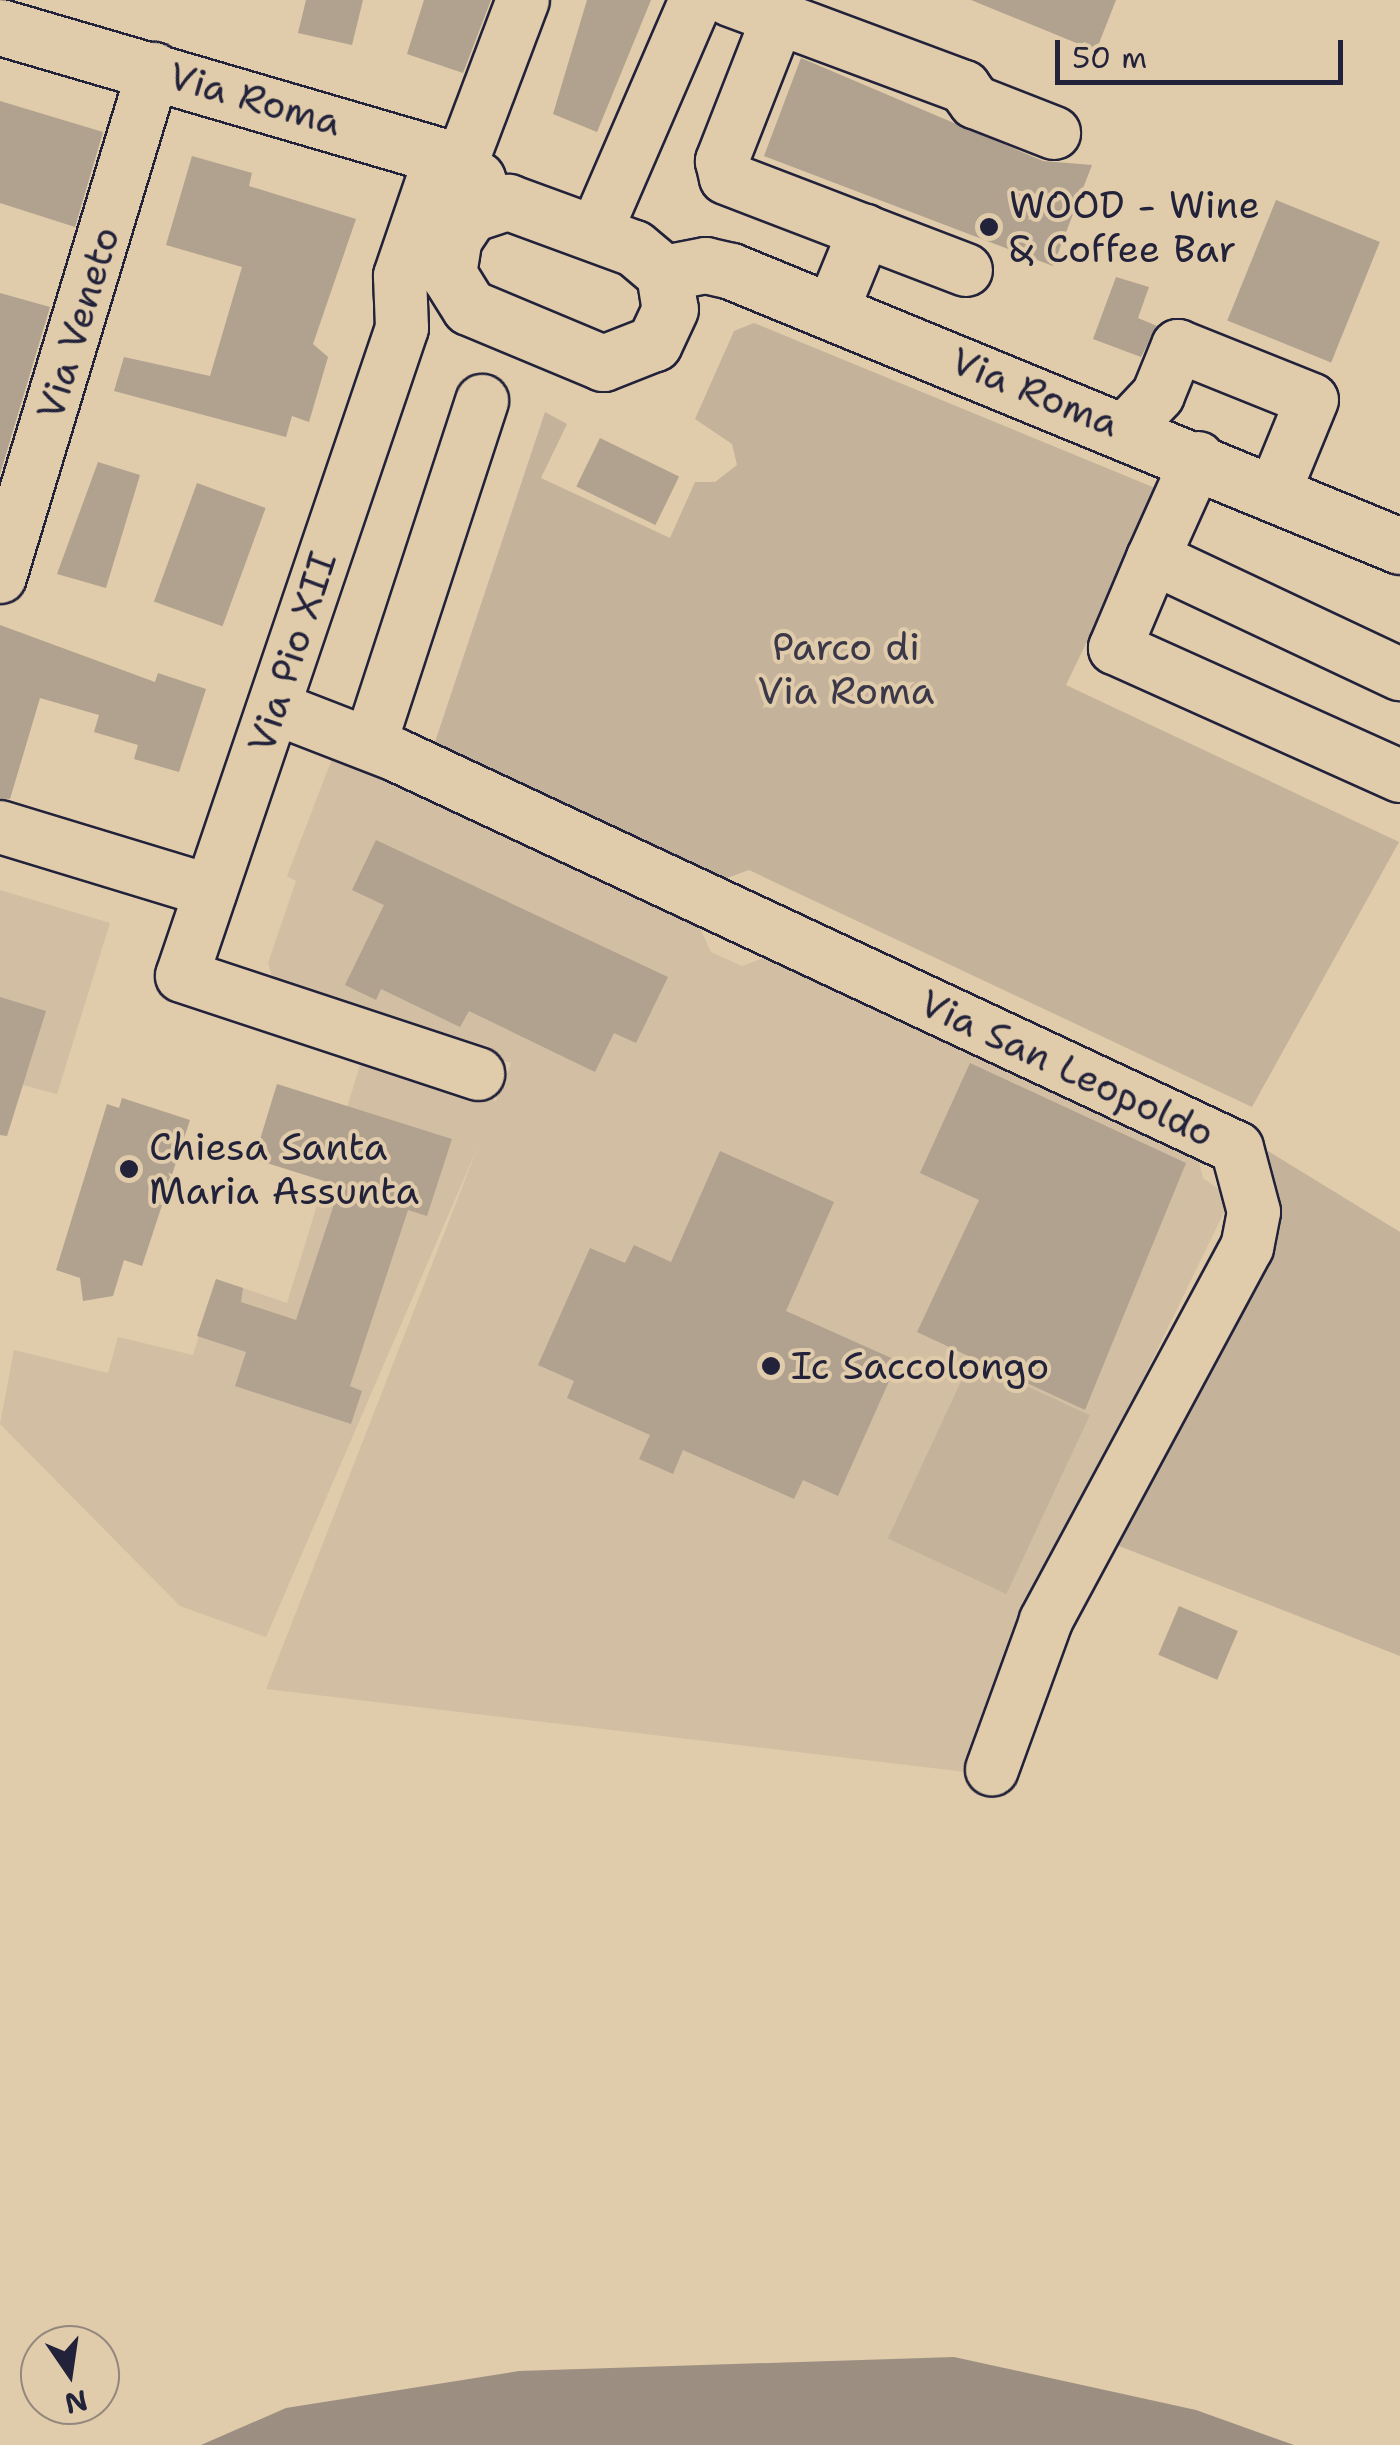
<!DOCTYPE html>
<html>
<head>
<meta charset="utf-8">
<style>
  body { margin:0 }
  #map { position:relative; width:1400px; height:2445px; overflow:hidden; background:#e0cbaa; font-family:"Shantell Sans",sans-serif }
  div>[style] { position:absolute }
  .built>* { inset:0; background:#d2bea2 }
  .green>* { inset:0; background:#c4b29a; transform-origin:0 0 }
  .water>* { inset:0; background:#9c8f82 }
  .building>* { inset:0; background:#b1a18f; transform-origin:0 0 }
  .roads { filter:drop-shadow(2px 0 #22223b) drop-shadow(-2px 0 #22223b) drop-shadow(0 2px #22223b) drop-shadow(0 -2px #22223b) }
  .minor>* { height:52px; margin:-26px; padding:0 26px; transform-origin:26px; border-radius:26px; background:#e0cbaa }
  .major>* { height:55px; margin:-27.5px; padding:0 27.5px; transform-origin:27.5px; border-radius:27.5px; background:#e0cbaa }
  .dots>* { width:28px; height:28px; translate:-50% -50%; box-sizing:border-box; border:5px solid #e0cbaa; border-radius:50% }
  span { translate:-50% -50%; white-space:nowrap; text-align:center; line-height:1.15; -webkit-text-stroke:8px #e0cbaa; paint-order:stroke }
  .street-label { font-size:38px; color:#22223b }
  .poi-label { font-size:38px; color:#22223b }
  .left { translate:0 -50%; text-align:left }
  .park-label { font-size:38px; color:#3a3849 }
  .north { position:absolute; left:20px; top:2325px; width:100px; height:100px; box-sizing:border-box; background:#e0cbaa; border:2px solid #94877e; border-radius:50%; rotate:167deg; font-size:28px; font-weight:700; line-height:40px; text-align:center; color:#22223b }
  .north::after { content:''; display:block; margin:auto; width:35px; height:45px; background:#22223b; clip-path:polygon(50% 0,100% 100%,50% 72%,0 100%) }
  .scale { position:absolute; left:1055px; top:40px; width:288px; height:45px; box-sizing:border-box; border:5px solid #22223b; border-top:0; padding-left:12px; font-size:30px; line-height:35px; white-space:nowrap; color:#22223b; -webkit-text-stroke:8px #e0cbaa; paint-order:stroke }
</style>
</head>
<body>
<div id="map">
  <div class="built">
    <i style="clip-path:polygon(335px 751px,699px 926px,711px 952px,742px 966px,772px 955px,1196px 1149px,1203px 1178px,1231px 1198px,1023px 1625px,966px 1772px,266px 1689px,479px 1144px,266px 1637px,180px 1606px,0 1424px,14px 1350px,108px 1373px,118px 1337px,193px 1355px,216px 1279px,287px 1303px,361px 1062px,496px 1101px,511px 1063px,275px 987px,268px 963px,296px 881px,287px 876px)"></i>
    <i style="clip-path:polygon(0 890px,110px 923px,57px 1094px,0 1079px)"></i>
  </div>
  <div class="green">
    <i style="clip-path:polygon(754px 323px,1160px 490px,1066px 685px,1399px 842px,1252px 1107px,749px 870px,716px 882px,441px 754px,435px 742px,545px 412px,567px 424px,541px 478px,670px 538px,695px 482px,715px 482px,737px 465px,732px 444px,695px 419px,734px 331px)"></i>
    <i style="clip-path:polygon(1268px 1151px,1400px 1232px,1400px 1656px,1114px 1544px)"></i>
    <i style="left:971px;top:1360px;width:131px;height:197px;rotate:25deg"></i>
  </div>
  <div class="water">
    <i style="clip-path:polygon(954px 2357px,1196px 2410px,1294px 2445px,201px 2445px,286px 2408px,519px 2371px)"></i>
  </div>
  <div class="building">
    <i style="clip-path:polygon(306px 0,363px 0,352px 45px,298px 33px)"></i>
    <i style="clip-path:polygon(424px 0,491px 0,463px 73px,407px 54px)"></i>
    <i style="clip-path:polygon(587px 0,651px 0,597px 132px,553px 114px)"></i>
    <i style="clip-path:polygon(971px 0,1116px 0,1096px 51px)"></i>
    <i style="clip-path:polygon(801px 58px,1043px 161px,1092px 165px,1053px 266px,764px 156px)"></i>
    <i style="clip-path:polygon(0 101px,103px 132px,75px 227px,0 203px)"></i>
    <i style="clip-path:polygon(192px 156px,252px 173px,249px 186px,356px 219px,313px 344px,328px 357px,309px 422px,292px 416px,286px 437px,114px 391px,124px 357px,210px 376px,242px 267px,166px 245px)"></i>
    <i style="left:1276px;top:200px;width:112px;height:130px;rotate:22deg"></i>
    <i style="clip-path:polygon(1116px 277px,1149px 287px,1138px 318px,1157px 326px,1141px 357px,1093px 339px)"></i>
    <i style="clip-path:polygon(0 293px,50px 307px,0 474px)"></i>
    <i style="left:600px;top:438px;width:88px;height:54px;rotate:26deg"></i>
    <i style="clip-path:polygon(98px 462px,140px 475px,106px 588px,57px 574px)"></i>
    <i style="left:197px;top:483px;width:73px;height:126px;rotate:20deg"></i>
    <i style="clip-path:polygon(0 625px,155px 682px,158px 673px,206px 689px,179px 772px,134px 759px,138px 745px,94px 732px,99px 715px,40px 698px,10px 799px,0 798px)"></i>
    <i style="clip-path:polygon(376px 840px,668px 977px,636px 1043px,614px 1033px,595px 1072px,469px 1011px,460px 1027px,381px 989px,376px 1000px,345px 985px,384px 905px,352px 890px)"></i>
    <i style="clip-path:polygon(0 997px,46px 1011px,7px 1136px,0 1135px)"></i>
    <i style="clip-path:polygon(970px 1063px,1186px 1163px,1085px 1410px,917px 1332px,979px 1200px,920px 1173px)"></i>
    <i style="clip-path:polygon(277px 1084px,452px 1139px,427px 1216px,408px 1210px,350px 1386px,362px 1391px,351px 1424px,235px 1386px,246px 1352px,197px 1336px,216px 1279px,243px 1288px,241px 1302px,296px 1320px,340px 1186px,254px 1159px)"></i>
    <i style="clip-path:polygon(122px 1098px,190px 1120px,142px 1266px,124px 1260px,113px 1296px,83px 1301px,80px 1278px,56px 1270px,107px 1104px,119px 1108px)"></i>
    <i style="clip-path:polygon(720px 1151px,834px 1202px,786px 1311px,898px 1361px,838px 1496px,803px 1480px,794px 1499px,683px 1450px,673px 1474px,639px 1459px,650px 1435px,567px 1398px,574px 1381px,538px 1365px,590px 1248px,625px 1263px,634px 1245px,671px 1262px)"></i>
    <i style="left:1179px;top:1606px;width:64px;height:53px;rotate:23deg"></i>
  </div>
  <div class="roads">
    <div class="minor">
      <i style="left:730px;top:0;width:250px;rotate:20.4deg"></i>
      <i style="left:964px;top:87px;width:19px;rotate:54deg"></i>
      <i style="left:975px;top:102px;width:85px;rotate:21.4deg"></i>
      <i style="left:778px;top:18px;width:154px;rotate:111.4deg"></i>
      <i style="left:722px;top:161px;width:17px;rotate:77deg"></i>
      <i style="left:726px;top:178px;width:257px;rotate:21deg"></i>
      <i style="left:441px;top:156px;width:127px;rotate:108.9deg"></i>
      <i style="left:400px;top:276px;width:52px;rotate:87.8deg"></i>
      <i style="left:402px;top:328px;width:684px;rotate:108.75deg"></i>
      <i style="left:182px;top:976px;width:312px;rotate:18.3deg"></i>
      <i style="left:461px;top:164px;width:175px;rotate:-69.3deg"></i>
      <i style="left:596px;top:231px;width:252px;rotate:-66.6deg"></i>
      <i style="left:832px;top:311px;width:87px;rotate:-67.8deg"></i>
      <i style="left:1126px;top:429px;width:47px;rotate:-46.7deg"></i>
      <i style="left:1158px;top:395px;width:53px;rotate:-67.8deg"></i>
      <i style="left:1178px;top:346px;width:144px;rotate:21.9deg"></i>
      <i style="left:1312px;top:400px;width:97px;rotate:112.3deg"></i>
      <i style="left:1198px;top:458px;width:110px;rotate:114.2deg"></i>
      <i style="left:1153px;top:558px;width:273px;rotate:25.2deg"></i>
      <i style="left:1153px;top:558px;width:98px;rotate:112.9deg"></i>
      <i style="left:1115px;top:648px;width:312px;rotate:24.2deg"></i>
      <i style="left:0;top:577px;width:531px;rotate:-73.14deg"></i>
      <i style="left:275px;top:708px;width:130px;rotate:21.2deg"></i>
      <i style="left:396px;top:755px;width:928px;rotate:25.05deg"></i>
      <i style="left:1237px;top:1148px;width:66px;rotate:75.1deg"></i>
      <i style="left:1254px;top:1212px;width:36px;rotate:101deg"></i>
      <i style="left:1247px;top:1247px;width:425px;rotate:118.3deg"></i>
      <i style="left:1046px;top:1621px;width:158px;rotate:110deg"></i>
      <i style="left:370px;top:744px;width:361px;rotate:-71.9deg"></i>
      <i style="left:0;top:827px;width:220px;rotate:16.9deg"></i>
    </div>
    <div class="major">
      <i style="left:0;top:27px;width:459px;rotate:16.3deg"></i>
      <i style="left:441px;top:156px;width:43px;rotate:32.6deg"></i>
      <i style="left:477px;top:179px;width:28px;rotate:71deg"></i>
      <i style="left:508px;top:202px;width:134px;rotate:20.1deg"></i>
      <i style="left:634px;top:248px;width:39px;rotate:40deg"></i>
      <i style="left:664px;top:273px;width:36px;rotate:81deg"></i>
      <i style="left:670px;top:309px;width:38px;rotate:115deg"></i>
      <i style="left:654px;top:343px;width:55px;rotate:158.6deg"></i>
      <i style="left:603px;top:363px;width:145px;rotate:-157.3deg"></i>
      <i style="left:469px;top:307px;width:39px;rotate:-122deg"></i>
      <i style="left:448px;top:274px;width:36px;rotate:-81deg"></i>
      <i style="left:454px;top:238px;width:29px;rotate:-56deg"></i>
      <i style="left:470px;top:214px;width:40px;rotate:-18deg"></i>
      <i style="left:664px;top:273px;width:42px;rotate:-11deg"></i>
      <i style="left:705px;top:265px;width:27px;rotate:13deg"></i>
      <i style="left:731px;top:271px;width:723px;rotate:22.35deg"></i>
    </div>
  </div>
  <div class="dots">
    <i style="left:989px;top:227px;background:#22223b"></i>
    <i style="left:129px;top:1169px;background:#22223b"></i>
    <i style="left:771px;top:1366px;background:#22223b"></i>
  </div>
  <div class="street-label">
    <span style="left:255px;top:99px;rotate:16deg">Via Roma</span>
    <span style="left:78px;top:323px;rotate:-73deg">Via Veneto</span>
    <span style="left:1035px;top:392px;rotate:22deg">Via Roma</span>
    <span style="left:292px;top:652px;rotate:-72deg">Via Pio XII</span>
    <span style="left:1067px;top:1068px;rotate:25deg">Via San Leopoldo</span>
  </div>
  <div class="poi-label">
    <span class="left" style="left:1009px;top:227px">WOOD - Wine<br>&amp; Coffee Bar</span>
    <span class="left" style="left:149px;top:1169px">Chiesa Santa<br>Maria Assunta</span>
    <span class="left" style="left:791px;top:1366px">Ic Saccolongo</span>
  </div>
  <div class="park-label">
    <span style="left:846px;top:669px">Parco di<br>Via Roma</span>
  </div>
  <div class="north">N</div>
  <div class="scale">50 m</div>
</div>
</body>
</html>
